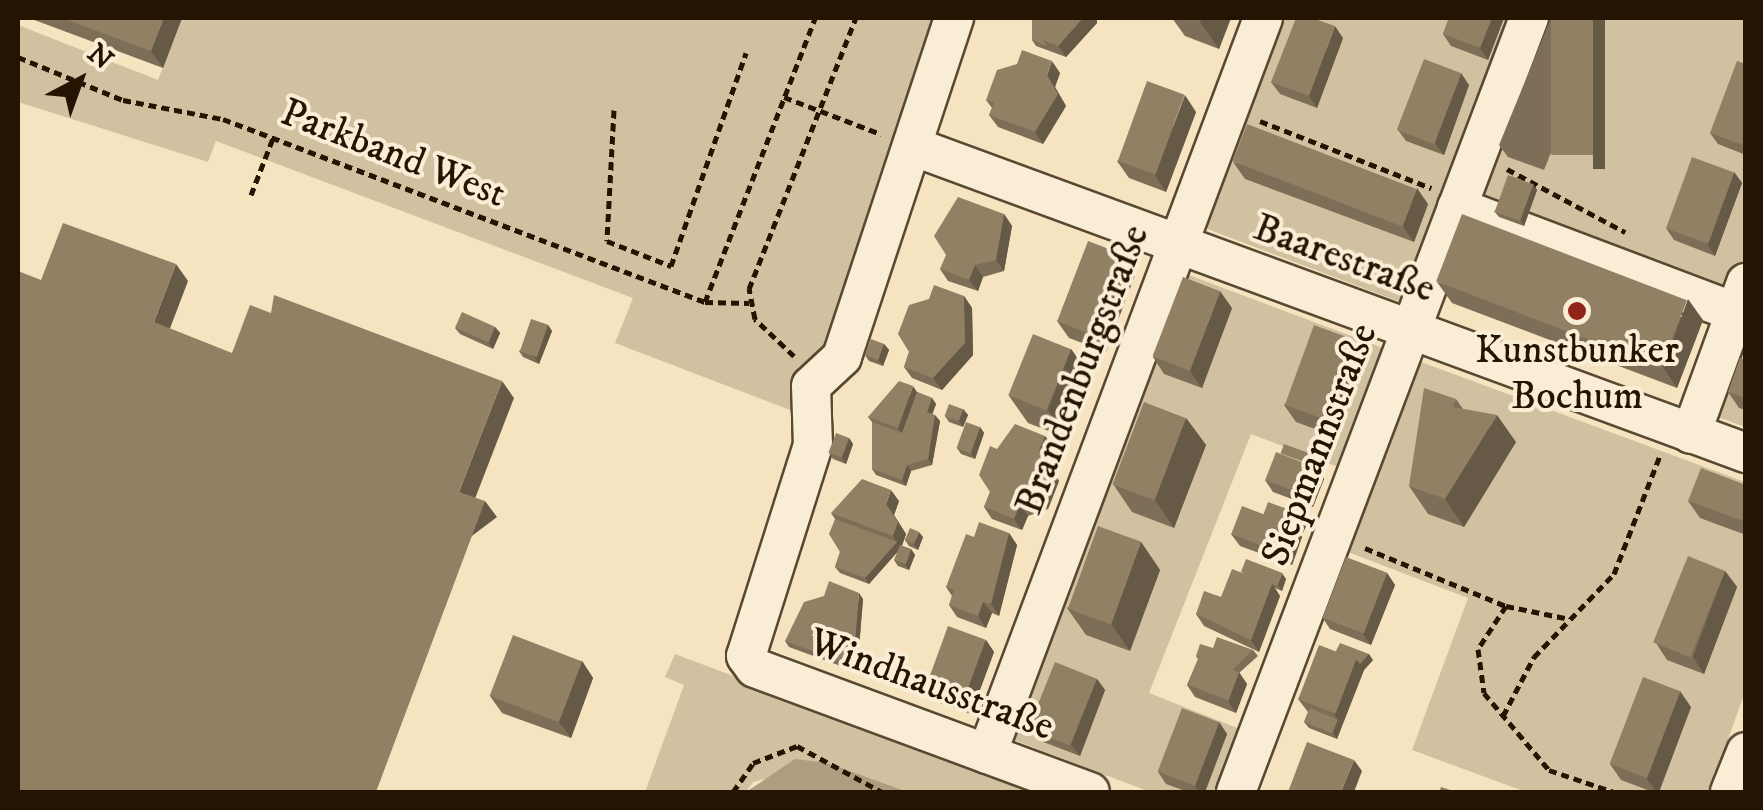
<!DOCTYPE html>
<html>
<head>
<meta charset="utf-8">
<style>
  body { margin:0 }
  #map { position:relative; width:1763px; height:810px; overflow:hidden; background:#f6e4c0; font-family:"IM FELL DW Pica",serif }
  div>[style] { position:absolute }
  .green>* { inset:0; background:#d2c1a0 }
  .water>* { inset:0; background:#af9d7f }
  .path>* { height:5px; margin-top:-2.5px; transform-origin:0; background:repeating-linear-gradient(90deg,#251402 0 8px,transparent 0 13px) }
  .roads { filter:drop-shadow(2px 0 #594832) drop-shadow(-2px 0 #594832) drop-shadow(0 2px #594832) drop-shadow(0 -2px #594832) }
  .minor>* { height:38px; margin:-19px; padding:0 19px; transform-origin:19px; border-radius:19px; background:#f9edd6 }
  .wall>* { inset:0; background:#7e6e57 }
  .shaded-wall>* { inset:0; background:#665a47; transform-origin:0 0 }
  .building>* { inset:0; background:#928065; transform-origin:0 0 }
  .dots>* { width:28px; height:28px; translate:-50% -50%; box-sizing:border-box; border:5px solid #f9edd6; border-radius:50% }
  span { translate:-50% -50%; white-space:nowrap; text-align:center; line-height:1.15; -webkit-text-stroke:8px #f9edd6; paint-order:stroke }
  .street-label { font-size:40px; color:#251402 }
  .poi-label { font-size:40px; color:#251402 }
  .frame { position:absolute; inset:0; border:20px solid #251402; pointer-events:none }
  .north { position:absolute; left:30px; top:30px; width:100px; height:100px; -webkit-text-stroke:8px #f9edd6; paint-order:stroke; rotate:41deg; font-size:28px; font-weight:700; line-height:40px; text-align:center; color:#251402 }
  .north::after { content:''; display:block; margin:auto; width:35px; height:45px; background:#251402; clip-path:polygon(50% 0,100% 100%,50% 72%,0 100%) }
</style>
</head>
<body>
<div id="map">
  <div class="green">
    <i style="clip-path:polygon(182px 18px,461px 19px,939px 18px,832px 346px,795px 374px,806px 416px,615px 343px,633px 298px,216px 141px,208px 162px,18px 102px,18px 25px,158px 80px)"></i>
    <i style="clip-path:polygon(1273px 18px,1517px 18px,1408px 305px,1194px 224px)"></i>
    <i style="clip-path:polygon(1537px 18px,1745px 18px,1745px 268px,1727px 319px,1461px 219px)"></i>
    <i style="clip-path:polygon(1178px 271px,1394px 352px,1349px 471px,1251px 434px,1149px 693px,1250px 733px,1228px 792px,1150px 792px,1006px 737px)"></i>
    <i style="clip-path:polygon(1745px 309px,1745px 427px,1707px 413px)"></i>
    <i style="clip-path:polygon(1413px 359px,1745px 482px,1745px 692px,1709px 792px,1526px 792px,1412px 750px,1468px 598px,1340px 549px)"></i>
    <i style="clip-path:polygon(675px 654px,1043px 792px,908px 792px,828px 763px,753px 782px,746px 792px,645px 792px,684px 685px,665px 677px)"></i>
  </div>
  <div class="water">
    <i style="clip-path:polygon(795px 759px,828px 763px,908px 792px,746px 792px)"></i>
  </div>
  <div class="path">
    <i style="left:18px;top:57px;width:113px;rotate:22.3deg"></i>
    <i style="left:123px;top:100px;width:102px;rotate:10.8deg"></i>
    <i style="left:223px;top:119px;width:516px;rotate:20.79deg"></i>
    <i style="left:705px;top:302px;width:44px;rotate:1.3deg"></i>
    <i style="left:784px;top:97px;width:104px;rotate:20.9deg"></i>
    <i style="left:614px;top:110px;width:131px;rotate:93.1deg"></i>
    <i style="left:607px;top:241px;width:69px;rotate:21.3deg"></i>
    <i style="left:671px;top:266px;width:226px;rotate:-70.6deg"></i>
    <i style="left:1260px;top:121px;width:184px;rotate:21.4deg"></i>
    <i style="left:1507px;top:169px;width:134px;rotate:28.1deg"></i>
    <i style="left:251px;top:195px;width:61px;rotate:-68.9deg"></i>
    <i style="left:705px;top:302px;width:305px;rotate:-68.8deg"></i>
    <i style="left:794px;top:356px;width:54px;rotate:-136.5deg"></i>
    <i style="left:755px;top:319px;width:31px;rotate:-101deg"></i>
    <i style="left:749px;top:289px;width:291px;rotate:-68.5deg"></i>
    <i style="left:1365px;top:548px;width:152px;rotate:22.4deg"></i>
    <i style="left:1506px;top:606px;width:51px;rotate:123.1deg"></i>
    <i style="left:1478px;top:649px;width:44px;rotate:82.2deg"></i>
    <i style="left:1484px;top:693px;width:101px;rotate:49.8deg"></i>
    <i style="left:1549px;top:770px;width:69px;rotate:18.7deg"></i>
    <i style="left:1506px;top:606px;width:60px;rotate:11.5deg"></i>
    <i style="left:1503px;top:716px;width:67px;rotate:-62.3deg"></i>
    <i style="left:1534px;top:657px;width:115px;rotate:-46.1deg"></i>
    <i style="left:1614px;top:574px;width:130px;rotate:-68.8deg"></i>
    <i style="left:733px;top:792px;width:35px;rotate:-55deg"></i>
    <i style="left:753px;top:763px;width:47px;rotate:-21.1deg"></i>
    <i style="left:797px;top:746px;width:97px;rotate:28.4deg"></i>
  </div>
  <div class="roads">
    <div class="minor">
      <i style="left:954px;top:18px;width:357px;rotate:108.3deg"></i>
      <i style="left:842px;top:357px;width:42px;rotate:136.9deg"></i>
      <i style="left:811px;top:386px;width:59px;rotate:88.1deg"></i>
      <i style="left:813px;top:445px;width:221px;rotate:107.6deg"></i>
      <i style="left:746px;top:656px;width:15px;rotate:53deg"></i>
      <i style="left:755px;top:668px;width:357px;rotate:20.3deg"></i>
      <i style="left:912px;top:146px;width:889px;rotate:20.21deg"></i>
      <i style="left:1457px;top:207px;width:297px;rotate:20.7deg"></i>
      <i style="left:1691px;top:434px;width:161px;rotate:-70deg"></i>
      <i style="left:987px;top:754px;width:786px;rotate:-69.44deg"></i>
      <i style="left:1236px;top:792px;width:828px;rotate:-69.27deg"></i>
      <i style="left:1730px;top:792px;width:43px;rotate:-68.2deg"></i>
    </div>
  </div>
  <div class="wall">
    <i style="clip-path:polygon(29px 18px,182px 18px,163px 68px)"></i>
    <i style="clip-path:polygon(1032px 18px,1097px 18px,1097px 23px,1066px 57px,1036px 46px,1032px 40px)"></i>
    <i style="clip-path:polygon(1172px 18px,1231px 18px,1219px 49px,1185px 36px)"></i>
    <i style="clip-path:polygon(1449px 18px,1504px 18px,1488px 60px,1451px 46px,1443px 34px)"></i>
    <i style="clip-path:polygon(1551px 18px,1605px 18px,1544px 170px,1508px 157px,1499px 145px)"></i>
    <i style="clip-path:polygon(1343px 38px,1317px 108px,1280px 94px,1271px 82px)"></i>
    <i style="clip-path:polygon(1746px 64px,1746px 155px,1718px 144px,1710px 133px)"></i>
    <i style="clip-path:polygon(1060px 73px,1055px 87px,1066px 106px,1043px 144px,998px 127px,989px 115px,992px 108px,986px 100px)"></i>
    <i style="clip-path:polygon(1469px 85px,1444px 155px,1406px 141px,1398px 130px)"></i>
    <i style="clip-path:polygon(1196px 112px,1166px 192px,1129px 178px,1117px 161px)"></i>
    <i style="clip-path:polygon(1233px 162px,1428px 204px,1414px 242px,1245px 179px)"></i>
    <i style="clip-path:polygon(1734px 172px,1742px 183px,1715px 256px,1674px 240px,1666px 228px)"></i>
    <i style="clip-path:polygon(1533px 184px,1537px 190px,1524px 226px,1499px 217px,1494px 211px)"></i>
    <i style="clip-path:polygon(1004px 214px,1012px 226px,1004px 271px,983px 277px,978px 291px,948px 281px,940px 269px)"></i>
    <i style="clip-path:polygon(1125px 255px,1136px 272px,1106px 352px,1069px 338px,1057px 321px)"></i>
    <i style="clip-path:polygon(1437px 282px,1703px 320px,1677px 388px,1452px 303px)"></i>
    <i style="clip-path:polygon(964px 296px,972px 308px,973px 355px,942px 390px,912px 378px,904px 367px,909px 352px)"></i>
    <i style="clip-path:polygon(1232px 308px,1202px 388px,1164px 374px,1153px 357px)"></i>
    <i style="clip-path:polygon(548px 325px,552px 331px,539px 364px,523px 357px,519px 351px)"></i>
    <i style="clip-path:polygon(495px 327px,500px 333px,493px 349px,460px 334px,455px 328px)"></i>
    <i style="clip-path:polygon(1352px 339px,1364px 356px,1334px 436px,1296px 422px,1284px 405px)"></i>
    <i style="clip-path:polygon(884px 344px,889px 350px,883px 366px,869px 361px,865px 355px)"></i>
    <i style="clip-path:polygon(1071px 349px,1090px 376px,1067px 438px,1028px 423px,1009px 396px)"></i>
    <i style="clip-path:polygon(1746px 360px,1746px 410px,1739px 408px,1728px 392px)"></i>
    <i style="clip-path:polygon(917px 392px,932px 398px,936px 404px,932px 414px,940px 421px,932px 465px,911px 471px,906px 486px,876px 475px,872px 469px,872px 422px,868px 417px)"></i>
    <i style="clip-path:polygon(1456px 399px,1463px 409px,1516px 442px,1464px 527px,1428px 514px,1409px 486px)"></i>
    <i style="clip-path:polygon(963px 409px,968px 415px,963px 427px,949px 422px,945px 416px)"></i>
    <i style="clip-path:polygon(1186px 418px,1206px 445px,1174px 528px,1132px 512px,1113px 484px)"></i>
    <i style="clip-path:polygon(980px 427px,984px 433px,975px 459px,961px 454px,957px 448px)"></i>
    <i style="clip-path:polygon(1045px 436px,1053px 447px,1047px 462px,1059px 481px,1048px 509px,1028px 516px,1022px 530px,992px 519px,984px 507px,990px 492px,997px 449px)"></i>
    <i style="clip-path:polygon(849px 438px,853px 444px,846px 464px,833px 459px,829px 453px)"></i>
    <i style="clip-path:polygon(1313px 459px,1311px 465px,1324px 479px,1313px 507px,1273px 492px,1265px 480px)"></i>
    <i style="clip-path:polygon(1746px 485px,1746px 535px,1700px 518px,1688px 501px)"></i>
    <i style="clip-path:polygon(899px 501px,894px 515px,906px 534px,902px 546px,911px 549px,915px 555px,909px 570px,898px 566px,894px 560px,898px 551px,869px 584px,840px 573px,835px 567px,840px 552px,835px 519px,831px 513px)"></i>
    <i style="clip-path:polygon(1263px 514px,1308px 521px,1303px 533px,1298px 531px,1302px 537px,1292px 565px,1240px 546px,1231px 534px)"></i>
    <i style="clip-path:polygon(1009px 533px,1017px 545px,999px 616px,992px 613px,986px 628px,957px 617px,949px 605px,952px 596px,946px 587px,974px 537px)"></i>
    <i style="clip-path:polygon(923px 537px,918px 550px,909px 546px,905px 540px)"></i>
    <i style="clip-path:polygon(1141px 542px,1160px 570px,1130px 651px,1086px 635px,1067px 608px)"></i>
    <i style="clip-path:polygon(1725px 571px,1737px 587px,1704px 674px,1667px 660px,1656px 643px)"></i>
    <i style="clip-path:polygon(1242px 573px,1286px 579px,1282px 591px,1275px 588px,1280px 596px,1259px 652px,1204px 626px,1196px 614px,1221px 597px)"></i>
    <i style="clip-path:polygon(1387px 573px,1395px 585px,1371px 645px,1330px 629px,1322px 617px)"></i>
    <i style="clip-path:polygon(863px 599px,857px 672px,789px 647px,785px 641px)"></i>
    <i style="clip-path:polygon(986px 640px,994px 652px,971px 714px,932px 700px,924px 689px)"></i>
    <i style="clip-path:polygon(1213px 648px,1253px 650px,1258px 656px,1239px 673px,1247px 684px,1236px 713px,1195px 697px,1187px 685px,1198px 659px,1196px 656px)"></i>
    <i style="clip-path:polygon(1336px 651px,1373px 660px,1364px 670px,1337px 739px,1309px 728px,1304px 722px,1308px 712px,1298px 699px)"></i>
    <i style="clip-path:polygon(582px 661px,593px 678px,571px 738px,502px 713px,490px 696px)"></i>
    <i style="clip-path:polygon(1097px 679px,1105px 690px,1080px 756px,1038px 740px,1029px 729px)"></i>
    <i style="clip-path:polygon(1691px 707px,1659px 792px,1653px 792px,1621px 780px,1610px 764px)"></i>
    <i style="clip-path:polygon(1219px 722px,1227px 734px,1205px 792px,1188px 792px,1166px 784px,1158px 772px)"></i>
  </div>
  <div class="shaded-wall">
    <i style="clip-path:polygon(164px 18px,182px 18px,163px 68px,151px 51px)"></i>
    <i style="clip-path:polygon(1083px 18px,1097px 18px,1097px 23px,1066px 57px,1058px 46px)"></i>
    <i style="clip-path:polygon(1201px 18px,1231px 18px,1219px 49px,1200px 22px)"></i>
    <i style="clip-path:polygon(1492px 18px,1504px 18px,1488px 60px,1480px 48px)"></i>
    <i style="left:1593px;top:18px;width:12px;height:151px"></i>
    <i style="clip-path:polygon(1335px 26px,1343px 38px,1317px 108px,1309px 96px)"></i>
    <i style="clip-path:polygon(1052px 61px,1060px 73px,1055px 87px,1066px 106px,1043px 144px,1035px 132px,1047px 75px)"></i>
    <i style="clip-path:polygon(1461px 73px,1469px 85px,1444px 155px,1435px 143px)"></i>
    <i style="clip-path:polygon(1185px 95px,1196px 112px,1166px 192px,1155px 175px)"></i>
    <i style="clip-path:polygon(1734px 172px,1742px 183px,1715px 256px,1707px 244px)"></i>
    <i style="clip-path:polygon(1533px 184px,1537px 190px,1524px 226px,1520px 220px)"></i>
    <i style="clip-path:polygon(1417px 188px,1428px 204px,1414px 242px,1402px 225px)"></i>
    <i style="clip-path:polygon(1004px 214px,1012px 226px,1004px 271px,996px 260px)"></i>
    <i style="clip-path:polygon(1125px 255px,1136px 272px,1106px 352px,1094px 335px)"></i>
    <i style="clip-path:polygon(176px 264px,188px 281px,166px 339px,154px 322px)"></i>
    <i style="clip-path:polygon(975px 265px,983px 277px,978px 291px,969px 280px)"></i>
    <i style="clip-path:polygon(1220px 291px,1232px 308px,1202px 388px,1190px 371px)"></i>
    <i style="clip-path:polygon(964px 296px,972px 308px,973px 355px,942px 390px,933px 378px)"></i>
    <i style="clip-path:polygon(1688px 299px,1703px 320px,1677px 388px,1663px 367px)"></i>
    <i style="clip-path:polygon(548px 325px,552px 331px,539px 364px,535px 358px)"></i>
    <i style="clip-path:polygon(495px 327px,500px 333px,493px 349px,489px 343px)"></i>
    <i style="clip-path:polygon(1352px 339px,1364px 356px,1334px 436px,1322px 420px)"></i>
    <i style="clip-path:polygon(884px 344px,889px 350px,883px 366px,878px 360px)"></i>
    <i style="clip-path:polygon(1071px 349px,1090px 376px,1067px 438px,1048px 410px)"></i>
    <i style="clip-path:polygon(502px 381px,514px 398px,471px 509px,459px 492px)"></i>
    <i style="clip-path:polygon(913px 386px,921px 398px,906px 439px,898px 428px)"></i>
    <i style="clip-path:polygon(932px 398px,936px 404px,931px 418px,927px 412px)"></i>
    <i style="clip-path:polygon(963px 409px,968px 415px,963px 427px,959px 421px)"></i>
    <i style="clip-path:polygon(935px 415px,940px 421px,932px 465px,928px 459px)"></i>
    <i style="clip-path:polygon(1497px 415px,1516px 442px,1464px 527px,1445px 499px)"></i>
    <i style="clip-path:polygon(1186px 418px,1206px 445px,1174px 528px,1155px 500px)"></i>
    <i style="clip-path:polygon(980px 427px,984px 433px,975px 459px,971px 453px)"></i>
    <i style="clip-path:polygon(1045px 436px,1053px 447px,1047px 462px,1059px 481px,1048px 509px,1040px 498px,1039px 450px)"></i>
    <i style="clip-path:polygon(849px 438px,853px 444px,846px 464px,842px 458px)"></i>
    <i style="clip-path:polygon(1309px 453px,1313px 459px,1308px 473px,1303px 467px)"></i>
    <i style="clip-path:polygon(907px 465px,911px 471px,906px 486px,902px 480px)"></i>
    <i style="clip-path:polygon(1316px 467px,1324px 479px,1313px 507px,1305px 495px)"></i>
    <i style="clip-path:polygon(891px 490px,899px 501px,894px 515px,906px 534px,901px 548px,869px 584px,865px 578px,897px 542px,893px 536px,886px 504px)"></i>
    <i style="left:485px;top:501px;width:20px;height:311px;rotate:53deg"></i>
    <i style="clip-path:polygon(1020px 504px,1028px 516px,1022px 530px,1014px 519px)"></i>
    <i style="clip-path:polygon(1304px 515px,1308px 521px,1303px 533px,1299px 527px)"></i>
    <i style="clip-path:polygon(1294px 526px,1302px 537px,1292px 565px,1284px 554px)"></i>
    <i style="clip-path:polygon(919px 532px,923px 537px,918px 550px,914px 544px)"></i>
    <i style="clip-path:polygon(1009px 533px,1017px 545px,999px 616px,991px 604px)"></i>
    <i style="clip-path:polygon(1141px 542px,1160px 570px,1130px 651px,1111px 624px)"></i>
    <i style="clip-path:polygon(911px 549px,915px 555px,909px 570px,905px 564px)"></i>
    <i style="clip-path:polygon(1725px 571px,1737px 587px,1704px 674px,1693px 657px)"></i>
    <i style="clip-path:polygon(1282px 573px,1286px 579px,1282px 591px,1278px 585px)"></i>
    <i style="clip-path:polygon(1387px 573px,1395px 585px,1371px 645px,1363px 634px)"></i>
    <i style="clip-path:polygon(1272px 584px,1280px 596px,1259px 652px,1251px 640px)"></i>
    <i style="clip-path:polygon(859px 593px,863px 599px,857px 672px,853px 666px)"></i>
    <i style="clip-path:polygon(983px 602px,992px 613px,986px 628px,978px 616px)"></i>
    <i style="clip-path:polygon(986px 640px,994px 652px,971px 714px,962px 703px)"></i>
    <i style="clip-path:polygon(1369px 654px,1373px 660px,1364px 670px,1342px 726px,1334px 714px,1356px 659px)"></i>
    <i style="clip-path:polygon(582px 661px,593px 678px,571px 738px,559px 722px)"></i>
    <i style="clip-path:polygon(1239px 672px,1247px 684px,1236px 713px,1228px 701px)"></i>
    <i style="clip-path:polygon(1097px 679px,1105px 690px,1080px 756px,1071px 745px)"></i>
    <i style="clip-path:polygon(1680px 691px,1691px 707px,1659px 792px,1657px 792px,1646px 778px)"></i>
    <i style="clip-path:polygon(1338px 720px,1342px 726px,1337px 739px,1333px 733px)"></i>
    <i style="clip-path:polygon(1219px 722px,1227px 734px,1205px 792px,1199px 792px,1195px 786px)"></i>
    <i style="clip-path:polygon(1354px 760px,1362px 771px,1354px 792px,1341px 792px)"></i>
  </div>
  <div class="building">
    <i style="clip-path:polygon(62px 18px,164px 18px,151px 51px)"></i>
    <i style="clip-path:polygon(1032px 18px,1052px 18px,1043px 40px,1047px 46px,1032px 40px)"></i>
    <i style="clip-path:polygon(1052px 18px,1083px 18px,1058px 46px,1043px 40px)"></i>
    <i style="clip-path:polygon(1296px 18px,1312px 18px,1335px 26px,1309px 96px,1271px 82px)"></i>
    <i style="clip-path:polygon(1449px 18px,1492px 18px,1480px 48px,1443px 34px)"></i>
    <i style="left:1551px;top:18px;width:42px;height:137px"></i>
    <i style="clip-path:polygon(1022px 50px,1052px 61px,1047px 75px,1058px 94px,1035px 132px,989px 115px,994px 103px,986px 100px,997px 70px,1017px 64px)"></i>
    <i style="left:1424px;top:59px;width:40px;height:76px;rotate:21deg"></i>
    <i style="clip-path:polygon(1737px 61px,1746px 64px,1746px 146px,1710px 133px)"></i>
    <i style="left:1147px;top:81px;width:40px;height:85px;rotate:20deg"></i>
    <i style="left:1247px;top:124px;width:182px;height:40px;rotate:21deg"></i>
    <i style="left:1692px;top:157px;width:45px;height:76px;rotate:20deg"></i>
    <i style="left:1508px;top:175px;width:27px;height:39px;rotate:20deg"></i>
    <i style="clip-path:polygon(958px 197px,1004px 214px,996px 260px,975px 265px,969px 280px,940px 269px,946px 255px,934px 236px)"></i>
    <i style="left:1462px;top:214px;width:241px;height:72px;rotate:21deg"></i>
    <i style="clip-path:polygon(63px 223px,176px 264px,154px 322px,232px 353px,250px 305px,271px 313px,274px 295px,502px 381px,459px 492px,485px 501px,376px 792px,18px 792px,18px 271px,41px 280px)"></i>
    <i style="left:1088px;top:241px;width:40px;height:86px;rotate:21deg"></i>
    <i style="left:1183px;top:277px;width:40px;height:85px;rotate:21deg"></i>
    <i style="clip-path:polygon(934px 285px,964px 296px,965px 343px,933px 378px,904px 367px,909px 352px,898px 334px,909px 305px,929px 299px)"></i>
    <i style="left:462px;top:312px;width:36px;height:17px;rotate:24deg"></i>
    <i style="left:531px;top:319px;width:18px;height:34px;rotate:19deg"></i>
    <i style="left:1314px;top:325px;width:40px;height:85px;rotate:20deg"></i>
    <i style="left:1033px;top:334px;width:41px;height:66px;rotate:22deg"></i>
    <i style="left:871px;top:339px;width:14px;height:17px;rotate:21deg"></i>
    <i style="clip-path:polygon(1740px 358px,1746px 360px,1746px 398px,1728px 392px)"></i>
    <i style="clip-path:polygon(899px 381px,913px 386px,898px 428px,868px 417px)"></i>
    <i style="clip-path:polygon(1424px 388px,1456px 399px,1453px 407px,1497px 415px,1445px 499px,1409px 486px)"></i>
    <i style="clip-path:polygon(917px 392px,932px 398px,927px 412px,935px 415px,928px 459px,907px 465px,902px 480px,872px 469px,872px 422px,902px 433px)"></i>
    <i style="left:1144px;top:402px;width:45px;height:88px;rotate:21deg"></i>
    <i style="left:949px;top:404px;width:15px;height:13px;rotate:20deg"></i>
    <i style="left:966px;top:422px;width:15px;height:28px;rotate:20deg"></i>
    <i style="clip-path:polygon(1015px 424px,1045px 436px,1039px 450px,1051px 469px,1040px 498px,1020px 504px,1014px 519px,984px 507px,990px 492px,979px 475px,990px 446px,997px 449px)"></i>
    <i style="left:836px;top:433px;width:14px;height:21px;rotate:21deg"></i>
    <i style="left:1284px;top:444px;width:27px;height:10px;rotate:20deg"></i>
    <i style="left:1276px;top:452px;width:43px;height:30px;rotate:21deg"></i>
    <i style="clip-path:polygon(1701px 468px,1746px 485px,1746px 522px,1688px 501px)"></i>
    <i style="clip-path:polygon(862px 479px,891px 490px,886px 504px,898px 522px,893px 536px,831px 513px)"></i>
    <i style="left:1268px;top:502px;width:38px;height:13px;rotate:20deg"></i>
    <i style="left:1242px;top:506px;width:56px;height:30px;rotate:21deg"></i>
    <i style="clip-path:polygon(835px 519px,897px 542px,865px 578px,835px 567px,840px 552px,829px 534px)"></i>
    <i style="clip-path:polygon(979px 522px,1009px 533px,991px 604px,983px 602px,978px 616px,949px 605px,954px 590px,946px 587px,966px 534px,974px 537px)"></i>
    <i style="left:1098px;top:526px;width:46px;height:88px;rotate:20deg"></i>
    <i style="left:910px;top:528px;width:10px;height:13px;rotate:24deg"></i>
    <i style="left:900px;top:545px;width:12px;height:16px;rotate:20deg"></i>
    <i style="left:1688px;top:556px;width:40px;height:93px;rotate:22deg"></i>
    <i style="left:1346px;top:557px;width:44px;height:65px;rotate:21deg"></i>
    <i style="left:1246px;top:559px;width:39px;height:14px;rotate:21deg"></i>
    <i style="clip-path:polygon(1232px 569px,1272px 584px,1251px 640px,1196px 614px,1204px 591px,1221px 597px)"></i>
    <i style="clip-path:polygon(829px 581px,859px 593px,853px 666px,785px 641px,804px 602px,824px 596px)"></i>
    <i style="left:948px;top:626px;width:40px;height:67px;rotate:20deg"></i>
    <i style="left:513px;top:635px;width:74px;height:65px;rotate:21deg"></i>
    <i style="clip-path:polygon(1217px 637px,1253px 650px,1232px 670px,1196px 656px,1200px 644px,1213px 648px)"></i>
    <i style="clip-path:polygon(1340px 643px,1369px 654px,1360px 664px,1356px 659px,1336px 651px)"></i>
    <i style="left:1319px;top:645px;width:40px;height:58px;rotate:21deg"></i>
    <i style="left:1199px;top:657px;width:43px;height:30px;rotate:21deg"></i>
    <i style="left:1055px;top:662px;width:45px;height:72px;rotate:22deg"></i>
    <i style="left:1643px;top:677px;width:40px;height:93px;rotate:21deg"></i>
    <i style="left:1182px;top:708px;width:40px;height:68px;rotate:21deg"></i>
    <i style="left:1310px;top:708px;width:30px;height:15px;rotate:23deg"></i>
    <i style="clip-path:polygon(1307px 742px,1354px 760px,1341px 792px,1288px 792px)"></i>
    <i style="clip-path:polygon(1441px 787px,1457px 792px,1439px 792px)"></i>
  </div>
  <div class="dots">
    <i style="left:1577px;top:311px;background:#8f2418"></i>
  </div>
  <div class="street-label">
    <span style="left:393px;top:154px;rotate:21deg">Parkband West</span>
    <span style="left:1344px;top:259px;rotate:20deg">Baarestraße</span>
    <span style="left:1083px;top:370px;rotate:-69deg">Brandenburgstraße</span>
    <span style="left:1320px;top:445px;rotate:-69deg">Siepmannstraße</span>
    <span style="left:931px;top:685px;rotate:20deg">Windhausstraße</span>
  </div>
  <div class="poi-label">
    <span style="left:1577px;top:374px">Kunstbunker<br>Bochum</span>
  </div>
  <div class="frame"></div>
  <div class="north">N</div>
</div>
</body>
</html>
